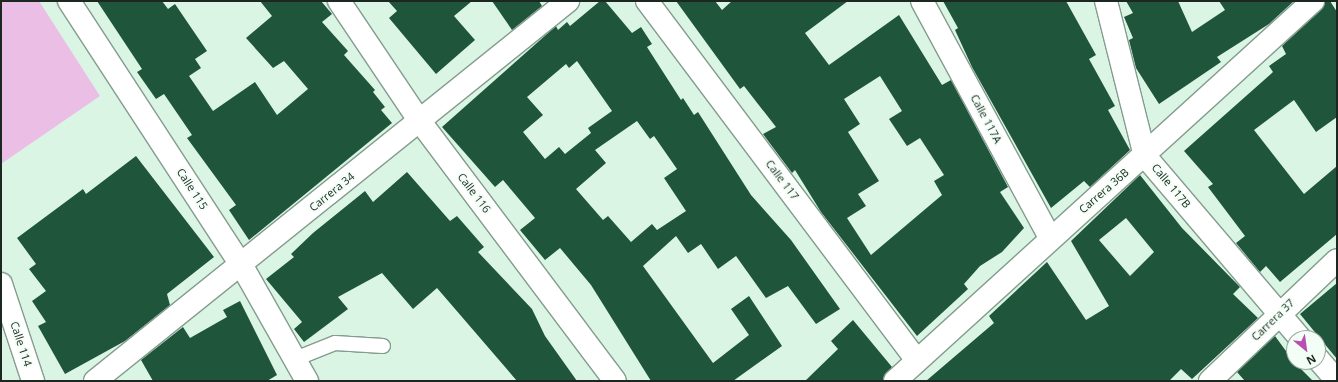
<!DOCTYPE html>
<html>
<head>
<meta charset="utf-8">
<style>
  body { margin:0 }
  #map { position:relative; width:1338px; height:382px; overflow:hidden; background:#dbf5e5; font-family:"Open Sans",sans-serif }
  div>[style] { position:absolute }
  .green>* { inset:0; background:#ebbfe5 }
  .building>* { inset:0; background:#1f553b }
  .roads { filter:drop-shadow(1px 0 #849c8e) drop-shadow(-1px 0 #849c8e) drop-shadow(0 1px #849c8e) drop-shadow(0 -1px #849c8e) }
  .lane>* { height:14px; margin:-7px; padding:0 7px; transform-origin:7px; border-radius:7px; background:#fff }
  .street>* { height:22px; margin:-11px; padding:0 11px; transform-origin:11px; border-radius:11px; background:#fff }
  span { translate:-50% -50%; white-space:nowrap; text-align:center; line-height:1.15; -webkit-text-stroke:4px #f3fef7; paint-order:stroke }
  .street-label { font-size:11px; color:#1d2721 }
  .frame { position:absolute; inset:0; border:2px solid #1d2721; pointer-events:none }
  .north { position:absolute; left:1286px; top:330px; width:40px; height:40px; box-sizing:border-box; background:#f3fef7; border:1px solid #9da8a1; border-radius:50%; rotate:151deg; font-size:11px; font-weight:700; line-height:16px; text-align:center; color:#1d2721 }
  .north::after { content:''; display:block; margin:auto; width:14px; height:18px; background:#b84eb0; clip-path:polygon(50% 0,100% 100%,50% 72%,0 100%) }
</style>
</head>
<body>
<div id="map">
  <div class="green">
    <i style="clip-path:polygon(1px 1px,39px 1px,100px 96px,1px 164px)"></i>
  </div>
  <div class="building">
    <i style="clip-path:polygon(97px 1px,162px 1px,168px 9px,175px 4px,207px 51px,195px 59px,201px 68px,189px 76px,213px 111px,255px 82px,277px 115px,308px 89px,284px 61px,273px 68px,246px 38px,272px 16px,260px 1px,321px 1px,332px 14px,322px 22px,348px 51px,344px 55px,375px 90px,373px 92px,385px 107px,381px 110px,392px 123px,249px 240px,229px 210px,236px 205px,187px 138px,192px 135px,164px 94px,156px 99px,137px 72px,142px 69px)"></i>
    <i style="clip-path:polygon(388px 1px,472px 1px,454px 16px,475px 40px,436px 74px,389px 18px,397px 11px)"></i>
    <i style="clip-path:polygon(492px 1px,539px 1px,542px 6px,512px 30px)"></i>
    <i style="clip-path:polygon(evenodd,600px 1px,605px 1px,632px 33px,641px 27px,652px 44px,647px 47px,681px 100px,683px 98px,694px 115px,698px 112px,751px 195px,791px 240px,840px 309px,816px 324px,788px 286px,766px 298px,736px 256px,718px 269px,701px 244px,688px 253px,676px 236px,643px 266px,713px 363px,749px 335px,731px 309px,749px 296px,782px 346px,733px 381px,651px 381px,591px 285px,560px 248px,545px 260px,520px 230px,535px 218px,503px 180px,495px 187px,442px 127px,556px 26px,558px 30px,567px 22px,570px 26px,600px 1px,577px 61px,612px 111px,588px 128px,591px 133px,565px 154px,559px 147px,545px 159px,523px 132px,543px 115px,527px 97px,566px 64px,569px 68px,577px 61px,600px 1px,637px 121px,650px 139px,654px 136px,677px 169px,664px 178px,686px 211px,657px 230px,652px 224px,631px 242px,608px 216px,603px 220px,576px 189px,606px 163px,595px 150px,637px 121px)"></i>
    <i style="clip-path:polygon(evenodd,676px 1px,715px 1px,722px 10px,732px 1px,848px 1px,805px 33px,829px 65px,899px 15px,942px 85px,951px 80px,1008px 187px,1000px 192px,1024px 228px,1002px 252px,980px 266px,964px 284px,968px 289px,917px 336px,821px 212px,795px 170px,792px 173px,763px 134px,776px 127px,744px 86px,740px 89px,676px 1px,880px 76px,902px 111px,889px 119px,907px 146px,920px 138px,944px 175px,934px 181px,942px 195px,871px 255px,847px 218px,866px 206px,858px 194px,879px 181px,848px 132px,860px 124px,844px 99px,880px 76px)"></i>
    <i style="clip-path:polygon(943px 1px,1066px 1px,1096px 55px,1089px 59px,1115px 106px,1108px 110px,1130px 150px,1090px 187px,1084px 181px,1051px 208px,972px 67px,955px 30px,958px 28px)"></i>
    <i style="clip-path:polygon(1126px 1px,1178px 1px,1192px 32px,1225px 10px,1219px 1px,1294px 1px,1269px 24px,1217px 57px,1221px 62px,1159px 104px,1136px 68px,1129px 40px,1133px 38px,1124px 17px,1133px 13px)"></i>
    <i style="clip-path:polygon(1325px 1px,1330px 1px,1337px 12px,1337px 117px,1316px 132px,1294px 100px,1254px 130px,1304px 194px,1337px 166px,1337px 234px,1280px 282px,1266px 266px,1260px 272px,1236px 243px,1245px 236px,1208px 187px,1213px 184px,1184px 151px,1273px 72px,1269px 66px,1286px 54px,1282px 46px,1321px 10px)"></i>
    <i style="clip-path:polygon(136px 156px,214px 257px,167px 294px,170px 305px,125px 341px,65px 374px,38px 326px,46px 322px,32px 301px,46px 291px,29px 269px,36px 264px,17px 238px,83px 189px,86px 194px)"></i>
    <i style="clip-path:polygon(407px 172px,450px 221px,457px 216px,484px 247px,478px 252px,532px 309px,545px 336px,577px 381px,517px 381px,437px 288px,413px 309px,382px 273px,338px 297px,348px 309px,304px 342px,294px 329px,302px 322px,266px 279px,294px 257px,291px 254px,313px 233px,365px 191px,373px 202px)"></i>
    <i style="clip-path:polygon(evenodd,1140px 175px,1182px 228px,1240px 287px,1233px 294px,1258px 318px,1192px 379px,1181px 369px,1169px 381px,926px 381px,994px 323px,989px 316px,1047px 262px,1086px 320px,1109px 306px,1071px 241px,1140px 175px,1126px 218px,1154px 252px,1130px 276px,1099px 240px,1126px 218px)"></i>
    <i style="clip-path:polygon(1337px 283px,1337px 359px,1300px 314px)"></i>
    <i style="clip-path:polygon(240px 301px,277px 375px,267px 381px,153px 381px,141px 360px,183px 327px,190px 338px,227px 317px,223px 310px)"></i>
    <i style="clip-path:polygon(853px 320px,892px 367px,883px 381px,805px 381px,838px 349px,831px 341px)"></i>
    <i style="clip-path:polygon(1275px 336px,1294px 362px,1313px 381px,1245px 381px,1237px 372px)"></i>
  </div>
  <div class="roads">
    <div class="lane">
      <i style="left:295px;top:359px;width:43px;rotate:-21.8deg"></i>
      <i style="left:335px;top:343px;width:48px;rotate:3.6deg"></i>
    </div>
    <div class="street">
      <i style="left:69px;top:1px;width:316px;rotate:56.9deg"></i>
      <i style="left:242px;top:266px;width:132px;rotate:60.5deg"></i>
      <i style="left:339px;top:1px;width:143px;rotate:56.1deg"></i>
      <i style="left:419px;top:120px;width:326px;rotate:53.1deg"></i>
      <i style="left:647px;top:1px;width:448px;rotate:53.1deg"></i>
      <i style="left:922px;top:1px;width:269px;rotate:61.6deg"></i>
      <i style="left:1106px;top:1px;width:160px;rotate:75.9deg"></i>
      <i style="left:1145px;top:156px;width:239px;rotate:49.6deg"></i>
      <i style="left:1px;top:284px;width:102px;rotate:71.7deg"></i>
      <i style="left:1318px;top:359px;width:29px;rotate:49deg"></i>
      <i style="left:95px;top:381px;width:607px;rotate:-38.78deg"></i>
      <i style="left:895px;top:381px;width:565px;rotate:-42.27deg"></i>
      <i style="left:1210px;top:381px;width:175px;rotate:-43.6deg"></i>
    </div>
  </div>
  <div class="street-label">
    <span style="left:986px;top:119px;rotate:62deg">Calle 117A</span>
    <span style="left:782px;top:180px;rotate:53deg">Calle 117</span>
    <span style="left:1171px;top:186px;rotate:50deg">Calle 117B</span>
    <span style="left:192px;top:189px;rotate:57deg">Calle 115</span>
    <span style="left:1104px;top:191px;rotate:-41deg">Carrera 36B</span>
    <span style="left:332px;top:192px;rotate:-39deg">Carrera 34</span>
    <span style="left:474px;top:193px;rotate:53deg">Calle 116</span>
    <span style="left:1273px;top:320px;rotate:-44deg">Carrera 37</span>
    <span style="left:21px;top:344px;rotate:72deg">Calle 114</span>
  </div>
  <div class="frame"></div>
  <div class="north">N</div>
</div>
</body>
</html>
